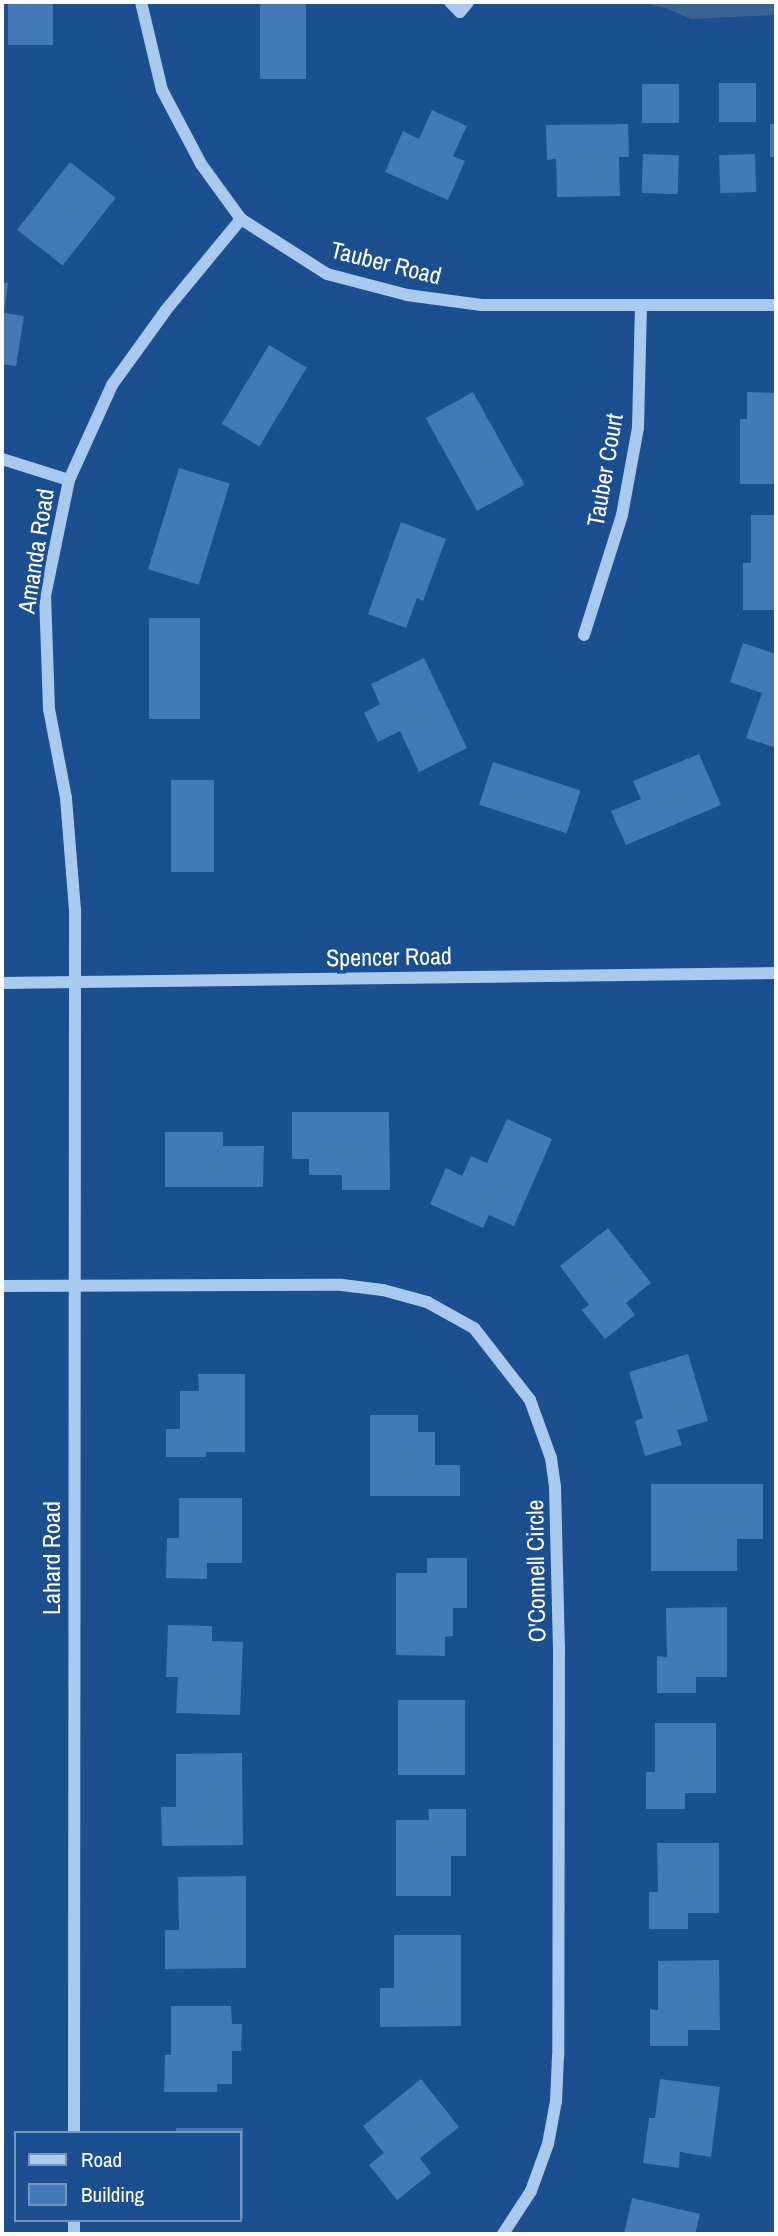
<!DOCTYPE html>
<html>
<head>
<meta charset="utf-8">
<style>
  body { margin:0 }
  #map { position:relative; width:778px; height:2236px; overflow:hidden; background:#1b4f8f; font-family:"Archivo Narrow",sans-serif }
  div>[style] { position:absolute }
  .water>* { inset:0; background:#3c6290 }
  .building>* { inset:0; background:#4478b7; transform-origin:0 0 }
  .minor>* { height:12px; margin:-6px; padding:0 6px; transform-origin:6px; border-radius:6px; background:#a9c9ee }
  span { translate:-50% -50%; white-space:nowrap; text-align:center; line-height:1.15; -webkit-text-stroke:7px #1b4f8f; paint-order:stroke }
  .street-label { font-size:24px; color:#fff }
  .frame { position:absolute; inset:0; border:4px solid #fff; pointer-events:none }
  .legend { position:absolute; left:14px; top:2131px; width:228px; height:91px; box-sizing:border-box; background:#1b4f8f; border:2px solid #7695bc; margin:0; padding:9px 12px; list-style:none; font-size:21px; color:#fff }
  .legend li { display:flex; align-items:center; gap:14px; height:35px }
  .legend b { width:35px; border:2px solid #7695bc }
</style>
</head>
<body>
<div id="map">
  <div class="water">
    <i style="clip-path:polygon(636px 2px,776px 2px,776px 15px,691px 19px,666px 8px)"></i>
  </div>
  <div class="building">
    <i style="left:8px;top:2px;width:45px;height:43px"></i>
    <i style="left:260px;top:2px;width:46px;height:77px"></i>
    <i style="left:756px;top:83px;width:39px;height:37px;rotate:90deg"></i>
    <i style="left:679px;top:84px;width:39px;height:37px;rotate:90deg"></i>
    <i style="clip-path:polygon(432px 110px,467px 126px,453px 156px,465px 161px,448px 200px,385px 172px,403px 131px,419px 139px)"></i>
    <i style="clip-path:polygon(628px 124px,629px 157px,619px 157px,620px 196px,557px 197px,556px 159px,547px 160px,546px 125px)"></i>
    <i style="left:770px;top:124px;width:6px;height:33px"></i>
    <i style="left:643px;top:154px;width:36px;height:39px;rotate:2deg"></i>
    <i style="left:755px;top:154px;width:38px;height:36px;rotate:88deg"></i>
    <i style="left:70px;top:162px;width:58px;height:86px;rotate:38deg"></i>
    <i style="clip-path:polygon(2px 282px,8px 283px,4px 313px,24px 316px,16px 366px,2px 364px)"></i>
    <i style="left:269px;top:345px;width:44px;height:92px;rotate:31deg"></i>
    <i style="left:473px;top:392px;width:106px;height:54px;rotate:61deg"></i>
    <i style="clip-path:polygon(747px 392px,776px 393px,776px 484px,740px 484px,740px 419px,747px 419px)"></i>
    <i style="left:179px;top:468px;width:53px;height:106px;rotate:17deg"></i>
    <i style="clip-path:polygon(751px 515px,776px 515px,776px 610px,743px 610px,743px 563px,751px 563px)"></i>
    <i style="clip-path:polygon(401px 522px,446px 539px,423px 601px,417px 598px,406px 628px,368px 614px)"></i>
    <i style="left:149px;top:618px;width:51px;height:101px"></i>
    <i style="clip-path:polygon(743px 643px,776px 654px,776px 748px,746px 738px,762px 693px,730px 682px)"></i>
    <i style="clip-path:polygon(424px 658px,467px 748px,419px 772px,400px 731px,378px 742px,364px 713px,380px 704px,371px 684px)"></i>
    <i style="clip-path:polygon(699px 754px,721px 805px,626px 845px,611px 811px,641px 799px,633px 781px)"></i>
    <i style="left:493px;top:762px;width:92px;height:45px;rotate:18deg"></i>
    <i style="left:171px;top:780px;width:43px;height:92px"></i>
    <i style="clip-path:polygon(292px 1112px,389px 1112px,390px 1190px,342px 1190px,342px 1175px,309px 1175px,309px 1159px,292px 1159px)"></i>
    <i style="clip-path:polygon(507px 1119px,552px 1139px,514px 1226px,489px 1215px,483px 1228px,430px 1204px,446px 1168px,462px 1176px,471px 1156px,487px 1163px)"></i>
    <i style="clip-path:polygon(165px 1132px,223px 1132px,223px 1146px,264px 1146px,263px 1187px,165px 1187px)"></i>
    <i style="clip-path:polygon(608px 1228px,651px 1283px,626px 1303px,635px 1315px,605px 1339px,582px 1310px,589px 1305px,560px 1266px)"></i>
    <i style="clip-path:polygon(688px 1354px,708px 1421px,677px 1430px,682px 1445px,645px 1456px,635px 1421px,643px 1418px,629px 1372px)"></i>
    <i style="clip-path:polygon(198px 1374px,245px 1374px,245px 1452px,206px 1452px,206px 1457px,166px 1457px,166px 1429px,180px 1429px,180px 1391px,199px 1391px)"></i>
    <i style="clip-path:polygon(370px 1415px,418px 1415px,418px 1432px,435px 1432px,435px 1465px,460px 1465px,460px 1496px,370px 1496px)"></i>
    <i style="clip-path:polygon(651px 1484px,763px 1484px,763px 1539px,737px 1539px,737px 1571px,651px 1571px)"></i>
    <i style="clip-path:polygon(179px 1498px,242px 1498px,242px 1563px,207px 1563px,207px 1579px,166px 1578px,167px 1538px,179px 1538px)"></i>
    <i style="clip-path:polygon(427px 1558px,467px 1558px,467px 1608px,453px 1608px,453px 1636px,445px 1637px,445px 1656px,396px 1655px,396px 1573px,427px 1573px)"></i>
    <i style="clip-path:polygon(727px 1607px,727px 1677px,696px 1677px,696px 1693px,657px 1693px,657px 1656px,667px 1657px,666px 1608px)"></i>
    <i style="clip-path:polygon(168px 1625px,212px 1626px,212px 1641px,243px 1642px,240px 1715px,176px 1713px,178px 1677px,166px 1677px)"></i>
    <i style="left:398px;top:1700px;width:67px;height:75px"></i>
    <i style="clip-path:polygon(655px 1723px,716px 1723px,716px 1793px,685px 1793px,685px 1809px,646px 1809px,646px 1772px,655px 1772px)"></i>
    <i style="clip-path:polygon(242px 1753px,243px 1845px,162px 1846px,161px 1807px,176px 1807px,176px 1754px)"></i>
    <i style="clip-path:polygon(428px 1809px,466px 1809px,466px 1856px,451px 1856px,451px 1896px,396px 1896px,396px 1820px,429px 1820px)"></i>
    <i style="clip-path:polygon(657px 1843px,719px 1843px,719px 1913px,688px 1913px,688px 1929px,649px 1929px,649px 1892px,658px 1892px)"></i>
    <i style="clip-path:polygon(246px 1876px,246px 1968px,165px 1969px,165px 1930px,179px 1930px,178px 1877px)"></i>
    <i style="clip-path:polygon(394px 1935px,461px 1935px,461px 2026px,380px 2027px,380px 1988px,394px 1988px)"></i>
    <i style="clip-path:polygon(719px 1960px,720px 2030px,688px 2030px,688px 2046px,650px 2046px,650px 2009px,658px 2010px,658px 1961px)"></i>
    <i style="clip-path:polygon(171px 2006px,231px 2006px,232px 2024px,242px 2024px,241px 2051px,232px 2051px,232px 2084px,217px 2084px,217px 2092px,164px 2092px,165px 2055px,171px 2055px)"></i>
    <i style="clip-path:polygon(421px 2079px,459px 2127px,420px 2158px,431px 2173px,397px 2200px,369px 2165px,384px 2153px,363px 2126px)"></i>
    <i style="clip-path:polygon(660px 2079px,720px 2087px,711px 2157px,680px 2152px,679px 2168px,643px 2163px,649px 2118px,655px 2118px)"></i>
    <i style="clip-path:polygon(176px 2128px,243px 2128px,243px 2219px,240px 2219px,240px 2133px,176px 2133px)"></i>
    <i style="clip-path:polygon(632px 2198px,700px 2214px,695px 2234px,624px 2234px)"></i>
  </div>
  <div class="minor">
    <i style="left:141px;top:2px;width:90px;rotate:76.6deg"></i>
    <i style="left:162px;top:90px;width:84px;rotate:62.2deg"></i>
    <i style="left:201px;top:164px;width:68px;rotate:54deg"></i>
    <i style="left:241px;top:219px;width:102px;rotate:32.6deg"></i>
    <i style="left:327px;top:274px;width:83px;rotate:14.7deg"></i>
    <i style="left:407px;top:295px;width:75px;rotate:7.7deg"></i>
    <i style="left:481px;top:305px;width:295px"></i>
    <i style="left:450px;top:2px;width:14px;rotate:45deg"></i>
    <i style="left:460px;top:12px;width:13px;rotate:-51deg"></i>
    <i style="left:2px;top:459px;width:70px;rotate:17.4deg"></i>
    <i style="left:584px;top:635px;width:126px;rotate:-72.4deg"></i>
    <i style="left:622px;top:515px;width:88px;rotate:-79.6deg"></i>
    <i style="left:638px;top:428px;width:121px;rotate:-88.6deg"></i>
    <i style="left:2px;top:983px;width:774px;rotate:-0.74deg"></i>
    <i style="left:2px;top:1286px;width:340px;rotate:-0.2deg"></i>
    <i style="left:342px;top:1285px;width:41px;rotate:7deg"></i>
    <i style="left:383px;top:1290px;width:46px;rotate:15.3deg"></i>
    <i style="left:427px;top:1302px;width:54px;rotate:29deg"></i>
    <i style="left:474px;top:1328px;width:91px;rotate:52.1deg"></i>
    <i style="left:530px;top:1400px;width:62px;rotate:70.1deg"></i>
    <i style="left:551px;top:1458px;width:29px;rotate:82deg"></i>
    <i style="left:555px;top:1487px;width:160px;rotate:88.6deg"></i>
    <i style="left:559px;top:1647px;width:409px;rotate:90.1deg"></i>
    <i style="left:558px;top:2056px;width:45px;rotate:92.5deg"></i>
    <i style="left:556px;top:2101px;width:44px;rotate:100.5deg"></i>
    <i style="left:548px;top:2144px;width:50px;rotate:109.9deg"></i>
    <i style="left:531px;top:2191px;width:51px;rotate:123.1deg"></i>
    <i style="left:74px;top:2133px;width:1223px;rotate:-89.95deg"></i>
    <i style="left:75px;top:910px;width:112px;rotate:-94.6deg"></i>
    <i style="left:66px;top:798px;width:91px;rotate:-100.8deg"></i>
    <i style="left:49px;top:709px;width:113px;rotate:-92deg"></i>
    <i style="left:45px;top:596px;width:118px;rotate:-78.3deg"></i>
    <i style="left:69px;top:480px;width:104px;rotate:-65.6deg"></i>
    <i style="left:112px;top:385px;width:92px;rotate:-54.2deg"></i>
    <i style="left:166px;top:310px;width:118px;rotate:-50.5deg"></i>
    <i style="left:74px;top:2220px;width:14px;rotate:90deg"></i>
  </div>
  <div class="street-label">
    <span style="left:386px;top:263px;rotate:14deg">Tauber Road</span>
    <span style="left:605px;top:470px;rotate:-80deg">Tauber Court</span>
    <span style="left:36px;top:551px;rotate:-81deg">Amanda Road</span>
    <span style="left:389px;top:957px;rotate:-1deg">Spencer Road</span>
    <span style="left:52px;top:1558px;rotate:-90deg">Lahard Road</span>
    <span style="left:536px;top:1571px;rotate:-91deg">O'Connell Circle</span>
  </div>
  <div class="frame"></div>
  <ul class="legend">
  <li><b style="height:9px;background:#a9c9ee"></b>Road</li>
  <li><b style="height:19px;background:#4478b7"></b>Building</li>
  </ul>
</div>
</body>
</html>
